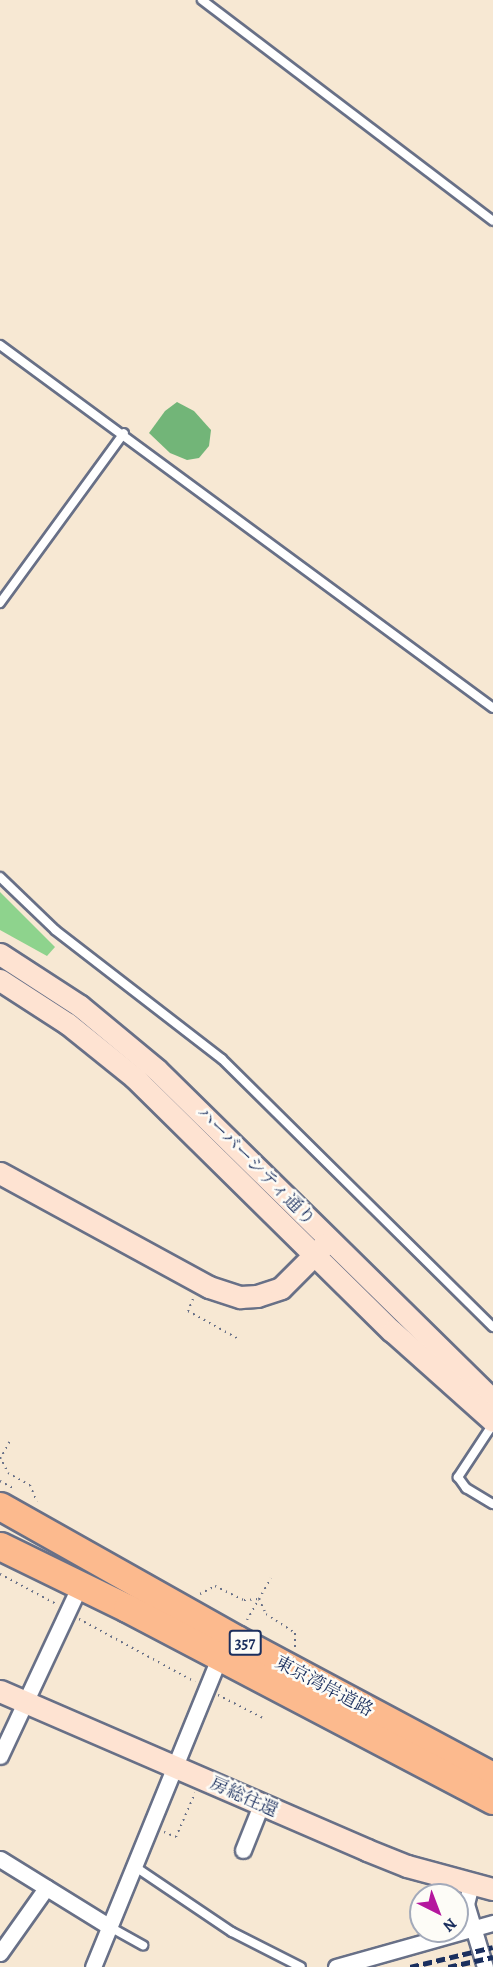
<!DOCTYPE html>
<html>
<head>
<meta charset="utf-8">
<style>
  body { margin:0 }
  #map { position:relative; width:493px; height:1967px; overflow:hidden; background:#f7e8d3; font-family:Alegreya,"Noto Serif JP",serif }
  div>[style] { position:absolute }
  .green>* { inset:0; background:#8ed38d }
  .forest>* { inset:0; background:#72b578 }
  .path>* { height:2px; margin-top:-1px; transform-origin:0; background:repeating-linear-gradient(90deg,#687087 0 1.5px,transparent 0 6px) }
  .roads { filter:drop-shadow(2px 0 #687087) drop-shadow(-2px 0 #687087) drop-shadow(0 2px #687087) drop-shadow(0 -2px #687087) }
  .lane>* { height:8px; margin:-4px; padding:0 4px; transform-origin:4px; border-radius:4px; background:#fff }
  .street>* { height:15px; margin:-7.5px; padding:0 7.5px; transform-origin:7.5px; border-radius:7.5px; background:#fff }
  .secondary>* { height:21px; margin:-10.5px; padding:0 10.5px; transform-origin:10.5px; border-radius:10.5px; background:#fee3d2 }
  .highway>* { height:27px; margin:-13.5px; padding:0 13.5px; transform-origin:13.5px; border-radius:13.5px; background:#fcba8e }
  .rail>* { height:4.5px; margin-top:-2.25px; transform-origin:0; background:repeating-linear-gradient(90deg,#1b2f5e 0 9px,transparent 0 13.5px) }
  span { translate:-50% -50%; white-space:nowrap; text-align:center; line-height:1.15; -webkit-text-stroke:5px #fdfcf7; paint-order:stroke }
  .shield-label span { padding:2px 4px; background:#fdfcf7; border:2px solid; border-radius:4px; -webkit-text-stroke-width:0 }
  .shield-label { font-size:16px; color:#1b2f5e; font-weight:700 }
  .street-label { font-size:18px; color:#1b2f5e }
  .north { position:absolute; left:409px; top:1883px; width:60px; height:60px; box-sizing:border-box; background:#fdfcf7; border:2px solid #a3aaba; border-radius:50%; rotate:138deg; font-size:16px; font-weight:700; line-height:24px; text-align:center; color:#1b2f5e }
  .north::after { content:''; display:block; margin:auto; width:21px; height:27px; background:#b5179e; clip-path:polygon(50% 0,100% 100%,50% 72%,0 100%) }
</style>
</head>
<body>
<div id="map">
  <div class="green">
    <i style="clip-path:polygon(0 892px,55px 947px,47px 956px,0 930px)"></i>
  </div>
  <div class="forest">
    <i style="clip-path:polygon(177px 402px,194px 411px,211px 430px,209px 446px,199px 458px,187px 460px,170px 453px,149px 433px,165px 411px)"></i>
  </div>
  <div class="path">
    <i style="left:193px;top:1299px;width:13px;rotate:113deg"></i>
    <i style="left:188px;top:1311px;width:56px;rotate:28.9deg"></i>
    <i style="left:0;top:1457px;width:18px;rotate:63deg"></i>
    <i style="left:8px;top:1473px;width:25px;rotate:29deg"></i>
    <i style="left:30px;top:1485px;width:18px;rotate:68deg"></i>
    <i style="left:0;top:1459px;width:23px;rotate:-61deg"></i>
    <i style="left:0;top:1481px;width:15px;rotate:28deg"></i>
    <i style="left:0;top:1574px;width:64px;rotate:28.2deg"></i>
    <i style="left:200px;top:1594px;width:17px;rotate:-28deg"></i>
    <i style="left:215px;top:1586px;width:32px;rotate:26deg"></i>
    <i style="left:244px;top:1600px;width:15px;rotate:-4deg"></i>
    <i style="left:259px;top:1599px;width:17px;rotate:65deg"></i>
    <i style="left:266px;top:1614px;width:35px;rotate:33deg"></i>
    <i style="left:295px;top:1633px;width:14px;rotate:90deg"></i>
    <i style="left:79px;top:1619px;width:132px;rotate:28.5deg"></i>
    <i style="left:247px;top:1620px;width:48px;rotate:-60.3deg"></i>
    <i style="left:218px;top:1695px;width:53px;rotate:27.1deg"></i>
    <i style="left:164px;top:1832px;width:13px;rotate:23deg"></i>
    <i style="left:176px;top:1837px;width:48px;rotate:-66.6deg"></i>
  </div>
  <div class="roads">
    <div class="lane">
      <i style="left:202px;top:0;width:365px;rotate:37.2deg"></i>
      <i style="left:0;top:345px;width:612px;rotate:36.36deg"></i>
      <i style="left:0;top:603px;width:210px;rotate:-53.9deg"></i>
      <i style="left:0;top:877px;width:76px;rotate:43.9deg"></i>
      <i style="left:55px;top:930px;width:211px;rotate:37.7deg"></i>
      <i style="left:222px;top:1059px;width:381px;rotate:44.7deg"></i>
      <i style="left:493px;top:1424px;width:64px;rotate:123.4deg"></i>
      <i style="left:458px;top:1477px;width:14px;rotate:54deg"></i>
      <i style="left:466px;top:1488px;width:31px;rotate:31deg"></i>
      <i style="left:134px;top:1866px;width:118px;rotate:34deg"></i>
      <i style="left:232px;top:1932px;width:77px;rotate:26.9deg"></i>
      <i style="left:110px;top:1927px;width:38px;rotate:29deg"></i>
    </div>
    <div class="street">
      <i style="left:0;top:1756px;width:189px;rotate:-64.9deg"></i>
      <i style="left:243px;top:1850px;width:48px;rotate:-68.2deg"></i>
      <i style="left:0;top:1859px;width:129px;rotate:31.7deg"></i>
      <i style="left:471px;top:1884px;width:21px;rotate:104deg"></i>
      <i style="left:466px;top:1904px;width:66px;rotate:73.2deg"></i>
      <i style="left:0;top:1953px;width:80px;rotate:-54.7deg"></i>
      <i style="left:93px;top:1967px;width:333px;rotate:-67.8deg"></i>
      <i style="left:336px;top:1967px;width:163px;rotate:-15.7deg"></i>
    </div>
    <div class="secondary">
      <i style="left:0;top:954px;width:95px;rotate:33deg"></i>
      <i style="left:80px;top:1006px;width:100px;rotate:39.7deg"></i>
      <i style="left:157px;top:1070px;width:471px;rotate:44.5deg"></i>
      <i style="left:0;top:980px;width:81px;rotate:32.9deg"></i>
      <i style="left:68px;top:1024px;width:85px;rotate:38.8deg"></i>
      <i style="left:134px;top:1077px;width:362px;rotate:44.6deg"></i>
      <i style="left:392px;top:1331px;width:135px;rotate:41.7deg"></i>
      <i style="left:0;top:1173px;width:238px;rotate:28.6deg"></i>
      <i style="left:209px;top:1287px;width:33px;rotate:18deg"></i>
      <i style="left:240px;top:1297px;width:17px;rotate:-3deg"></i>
      <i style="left:257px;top:1296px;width:25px;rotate:-18deg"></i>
      <i style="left:281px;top:1288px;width:62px;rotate:-45deg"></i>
      <i style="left:0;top:1691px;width:400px;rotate:23.4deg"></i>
      <i style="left:367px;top:1850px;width:43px;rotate:21.8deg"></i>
      <i style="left:407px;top:1866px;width:89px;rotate:15deg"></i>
    </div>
    <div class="highway">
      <i style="left:0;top:1506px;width:271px;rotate:29.4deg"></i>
      <i style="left:236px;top:1639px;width:291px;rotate:28.1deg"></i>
      <i style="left:0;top:1546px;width:141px;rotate:26deg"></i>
      <i style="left:127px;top:1608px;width:413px;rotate:27.7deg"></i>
    </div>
  </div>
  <div class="rail">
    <i style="left:410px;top:1967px;width:85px;rotate:-13.5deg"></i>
    <i style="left:448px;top:1967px;width:46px;rotate:-12.5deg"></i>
  </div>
  <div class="shield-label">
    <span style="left:245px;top:1643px">357</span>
  </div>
  <div class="street-label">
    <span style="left:256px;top:1166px;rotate:45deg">ハーバーシティ通り</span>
    <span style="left:324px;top:1686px;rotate:28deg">東京湾岸道路</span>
    <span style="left:244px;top:1797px;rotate:24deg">房総往還</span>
  </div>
  <div class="north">N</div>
</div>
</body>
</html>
